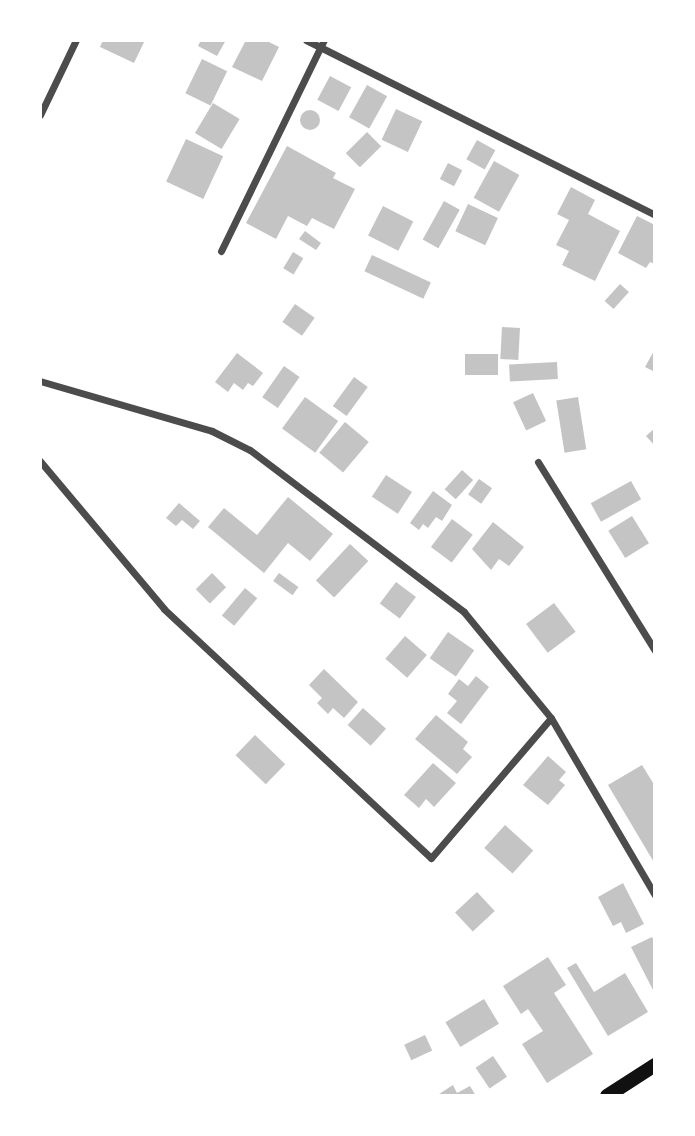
<!DOCTYPE html>
<html>
<head>
<meta charset="utf-8">
<style>
  body { margin:0 }
  #map { position:relative; width:695px; height:1136px; overflow:hidden; background:#fff; font-family:Rubik,sans-serif }
  div>[style] { position:absolute }
  .building>* { inset:0; background:#c4c4c4; transform-origin:0 0 }
  .round { border-radius:50% }
  .minor>* { height:7px; margin:-3.5px; padding:0 3.5px; transform-origin:3.5px; border-radius:3.5px; background:#4c4c4c }
  .secondary>* { height:14px; margin:-7px; padding:0 7px; transform-origin:7px; border-radius:7px; background:#111 }
  span { translate:-50% -50%; white-space:nowrap; text-align:center; line-height:1.15; -webkit-text-stroke:7px #fff; paint-order:stroke }
  .frame { position:absolute; inset:0; border:42px solid #fff; pointer-events:none }
</style>
</head>
<body>
<div id="map">
  <div class="building">
    <i style="clip-path:polygon(103px 40px,145px 40px,134px 63px,100px 47px)"></i>
    <i style="clip-path:polygon(201px 40px,226px 40px,217px 56px,198px 46px)"></i>
    <i style="clip-path:polygon(246px 40px,265px 40px,279px 47px,262px 81px,232px 67px)"></i>
    <i style="left:202px;top:59px;width:28px;height:38px;rotate:26deg"></i>
    <i style="left:330px;top:76px;width:24px;height:27px;rotate:28deg"></i>
    <i style="left:367px;top:85px;width:23px;height:37px;rotate:29deg"></i>
    <i style="left:213px;top:103px;width:31px;height:35px;rotate:31deg"></i>
    <i style="left:396px;top:109px;width:29px;height:34px;rotate:25deg"></i>
    <i class="round" style="left:300px;top:110px;width:20px;height:20px"></i>
    <i style="left:367px;top:132px;width:20px;height:30px;rotate:45deg"></i>
    <i style="left:186px;top:139px;width:41px;height:47px;rotate:25deg"></i>
    <i style="left:477px;top:140px;width:21px;height:22px;rotate:29deg"></i>
    <i style="clip-path:polygon(287px 146px,336px 173px,333px 178px,355px 189px,334px 229px,312px 218px,307px 226px,288px 216px,276px 239px,246px 223px)"></i>
    <i style="left:494px;top:161px;width:29px;height:42px;rotate:29deg"></i>
    <i style="left:448px;top:163px;width:16px;height:18px;rotate:27deg"></i>
    <i style="clip-path:polygon(571px 187px,595px 200px,588px 214px,620px 231px,595px 281px,562px 265px,569px 251px,556px 245px,569px 220px,557px 214px)"></i>
    <i style="left:444px;top:201px;width:18px;height:44px;rotate:29deg"></i>
    <i style="left:468px;top:204px;width:33px;height:30px;rotate:25deg"></i>
    <i style="left:383px;top:206px;width:34px;height:33px;rotate:27deg"></i>
    <i style="clip-path:polygon(637px 216px,655px 225px,655px 264px,650px 262px,646px 268px,618px 253px)"></i>
    <i style="clip-path:polygon(305px 231px,321px 243px,316px 250px,299px 239px)"></i>
    <i style="left:293px;top:252px;width:12px;height:19px;rotate:31deg"></i>
    <i style="left:372px;top:255px;width:65px;height:18px;rotate:25deg"></i>
    <i style="left:620px;top:284px;width:12px;height:23px;rotate:42deg"></i>
    <i style="left:295px;top:304px;width:24px;height:22px;rotate:35deg"></i>
    <i style="left:502px;top:327px;width:18px;height:32px;rotate:3deg"></i>
    <i style="clip-path:polygon(655px 349px,655px 372px,645px 367px)"></i>
    <i style="clip-path:polygon(237px 353px,263px 373px,253px 386px,248px 383px,243px 390px,234px 383px,228px 392px,215px 382px)"></i>
    <i style="left:465px;top:354px;width:33px;height:21px"></i>
    <i style="left:557px;top:362px;width:17px;height:48px;rotate:87deg"></i>
    <i style="left:284px;top:366px;width:19px;height:38px;rotate:35deg"></i>
    <i style="left:354px;top:377px;width:17px;height:36px;rotate:36deg"></i>
    <i style="left:533px;top:393px;width:31px;height:22px;rotate:65deg"></i>
    <i style="left:305px;top:397px;width:41px;height:39px;rotate:36deg"></i>
    <i style="left:578px;top:397px;width:53px;height:22px;rotate:81deg"></i>
    <i style="left:345px;top:422px;width:31px;height:40px;rotate:40deg"></i>
    <i style="clip-path:polygon(655px 428px,655px 446px,646px 436px)"></i>
    <i style="left:462px;top:470px;width:15px;height:26px;rotate:42deg"></i>
    <i style="left:386px;top:475px;width:31px;height:26px;rotate:33deg"></i>
    <i style="left:479px;top:479px;width:16px;height:19px;rotate:35deg"></i>
    <i style="left:631px;top:481px;width:21px;height:46px;rotate:61deg"></i>
    <i style="clip-path:polygon(433px 491px,452px 505px,442px 521px,436px 517px,428px 528px,423px 524px,419px 530px,410px 523px)"></i>
    <i style="clip-path:polygon(288px 497px,333px 534px,310px 561px,288px 543px,264px 573px,208px 527px,224px 508px,257px 535px)"></i>
    <i style="clip-path:polygon(179px 503px,200px 521px,193px 529px,182px 520px,176px 526px,166px 518px)"></i>
    <i style="left:632px;top:516px;width:32px;height:28px;rotate:58deg"></i>
    <i style="left:452px;top:519px;width:26px;height:35px;rotate:37deg"></i>
    <i style="clip-path:polygon(493px 522px,524px 547px,509px 566px,499px 559px,491px 570px,472px 549px)"></i>
    <i style="left:350px;top:544px;width:25px;height:50px;rotate:43deg"></i>
    <i style="left:212px;top:573px;width:20px;height:23px;rotate:45deg"></i>
    <i style="left:279px;top:573px;width:24px;height:10px;rotate:36deg"></i>
    <i style="left:396px;top:582px;width:25px;height:27px;rotate:37deg"></i>
    <i style="left:245px;top:588px;width:16px;height:36px;rotate:40deg"></i>
    <i style="left:554px;top:603px;width:36px;height:35px;rotate:53deg"></i>
    <i style="left:448px;top:632px;width:32px;height:32px;rotate:35deg"></i>
    <i style="left:405px;top:636px;width:29px;height:30px;rotate:41deg"></i>
    <i style="clip-path:polygon(324px 669px,358px 702px,344px 718px,333px 708px,328px 714px,317px 703px,322px 698px,309px 685px)"></i>
    <i style="clip-path:polygon(476px 676px,489px 687px,461px 724px,447px 713px,457px 701px,448px 694px,459px 679px,468px 686px)"></i>
    <i style="left:363px;top:708px;width:31px;height:23px;rotate:42deg"></i>
    <i style="clip-path:polygon(436px 715px,468px 742px,463px 749px,472px 757px,457px 774px,415px 739px)"></i>
    <i style="left:255px;top:735px;width:42px;height:28px;rotate:44deg"></i>
    <i style="clip-path:polygon(548px 756px,566px 772px,559px 780px,565px 785px,548px 805px,523px 785px)"></i>
    <i style="clip-path:polygon(433px 763px,456px 783px,434px 807px,426px 799px,419px 808px,404px 795px)"></i>
    <i style="clip-path:polygon(642px 765px,655px 786px,655px 864px,608px 785px)"></i>
    <i style="left:505px;top:825px;width:38px;height:31px;rotate:42deg"></i>
    <i style="clip-path:polygon(623px 883px,644px 924px,626px 933px,621px 922px,613px 926px,598px 897px)"></i>
    <i style="left:477px;top:892px;width:26px;height:30px;rotate:47deg"></i>
    <i style="clip-path:polygon(652px 937px,655px 942px,655px 994px,631px 947px)"></i>
    <i style="clip-path:polygon(548px 957px,566px 985px,554px 993px,593px 1054px,547px 1083px,522px 1044px,543px 1031px,528px 1009px,521px 1014px,503px 986px)"></i>
    <i style="clip-path:polygon(576px 963px,594px 992px,625px 973px,648px 1012px,608px 1036px,567px 968px)"></i>
    <i style="left:484px;top:999px;width:29px;height:45px;rotate:59deg"></i>
    <i style="left:425px;top:1035px;width:17px;height:23px;rotate:65deg"></i>
    <i style="left:493px;top:1056px;width:25px;height:21px;rotate:56deg"></i>
    <i style="clip-path:polygon(453px 1085px,457px 1093px,470px 1086px,476px 1096px,436px 1096px)"></i>
  </div>
  <div class="minor">
    <i style="left:306px;top:40px;width:390px;rotate:26.6deg"></i>
    <i style="left:40px;top:115px;width:83px;rotate:-64.4deg"></i>
    <i style="left:221px;top:251px;width:235px;rotate:-64deg"></i>
    <i style="left:40px;top:381px;width:179px;rotate:16.2deg"></i>
    <i style="left:212px;top:431px;width:42px;rotate:26.6deg"></i>
    <i style="left:250px;top:450px;width:268px;rotate:37.1deg"></i>
    <i style="left:464px;top:612px;width:137px;rotate:50.6deg"></i>
    <i style="left:551px;top:718px;width:205px;rotate:59.6deg"></i>
    <i style="left:40px;top:461px;width:193px;rotate:50deg"></i>
    <i style="left:164px;top:609px;width:365px;rotate:43deg"></i>
    <i style="left:431px;top:858px;width:184px;rotate:-49.4deg"></i>
    <i style="left:538px;top:462px;width:222px;rotate:58.2deg"></i>
  </div>
  <div class="secondary">
    <i style="left:607px;top:1096px;width:57px;rotate:-32.9deg"></i>
  </div>
  <div class="frame"></div>
</div>
</body>
</html>
